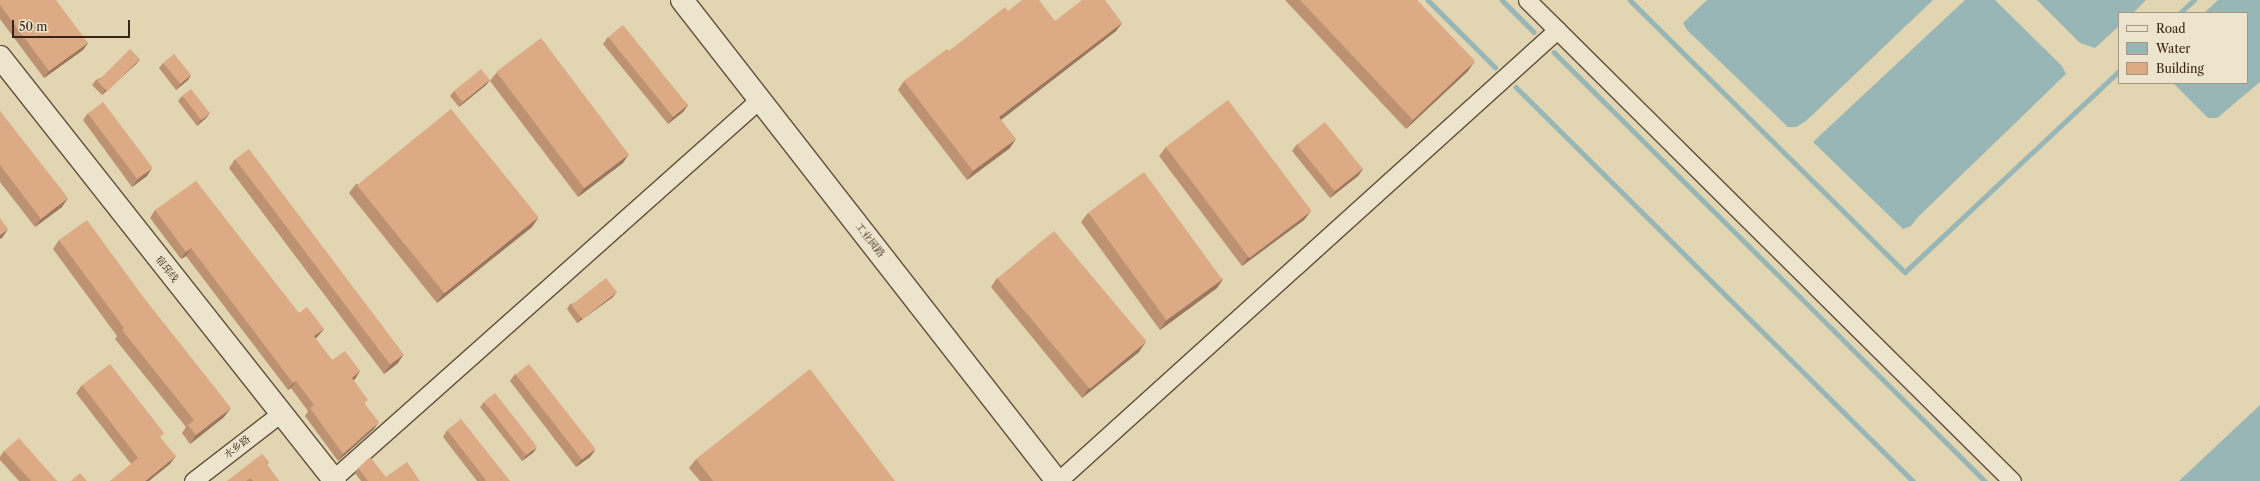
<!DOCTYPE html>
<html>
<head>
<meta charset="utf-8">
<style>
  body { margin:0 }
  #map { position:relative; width:2260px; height:481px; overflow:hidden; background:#e1d5b2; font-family:"Libre Caslon Text","Noto Serif SC",serif }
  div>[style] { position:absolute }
  .water>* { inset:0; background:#98b6b6 }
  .stream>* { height:4.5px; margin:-2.25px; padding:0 2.25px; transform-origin:2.25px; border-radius:2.25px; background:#98b6b6 }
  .roads { filter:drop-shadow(1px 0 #64503b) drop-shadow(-1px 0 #64503b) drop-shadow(0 1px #64503b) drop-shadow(0 -1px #64503b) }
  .minor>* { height:17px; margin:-8.5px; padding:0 8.5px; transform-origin:8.5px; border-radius:8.5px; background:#ece4cd }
  .tertiary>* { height:22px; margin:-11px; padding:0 11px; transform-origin:11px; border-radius:11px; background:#ece4cd }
  .wall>* { inset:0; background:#bd9272 }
  .shaded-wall>* { inset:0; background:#9a775d }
  .building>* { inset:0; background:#dcaa85; transform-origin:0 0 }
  span { translate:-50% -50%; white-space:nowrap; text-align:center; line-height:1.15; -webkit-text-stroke:3px #ece4cd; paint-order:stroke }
  .street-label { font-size:10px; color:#3a2313 }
  .legend { position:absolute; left:2118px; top:12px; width:130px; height:72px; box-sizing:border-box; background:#ece4cd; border:1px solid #a59783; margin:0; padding:5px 7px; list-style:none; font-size:12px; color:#3a2313 }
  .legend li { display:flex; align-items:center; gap:8px; height:20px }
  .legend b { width:20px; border:1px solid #a59783 }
  .scale { position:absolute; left:12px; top:20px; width:118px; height:18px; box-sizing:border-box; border:2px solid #3a2313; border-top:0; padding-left:5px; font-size:12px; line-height:14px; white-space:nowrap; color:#3a2313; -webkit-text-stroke:3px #ece4cd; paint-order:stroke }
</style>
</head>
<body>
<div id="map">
  <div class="water">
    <i style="clip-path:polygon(1707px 0,1933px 0,1806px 121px,1796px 127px,1788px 127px,1687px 30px,1683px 23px)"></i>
    <i style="clip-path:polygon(1965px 0,1995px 0,2062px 66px,2066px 74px,1918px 217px,1911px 226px,1903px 229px,1813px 142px)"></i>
    <i style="clip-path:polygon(2037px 0,2146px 0,2133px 13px,2119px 13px,2119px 26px,2095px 48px,2080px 43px)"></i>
    <i style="clip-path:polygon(2218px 0,2260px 0,2260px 82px,2217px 118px,2208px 118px,2173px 83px,2247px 83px,2247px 13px,2204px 13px)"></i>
    <i style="clip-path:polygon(2260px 405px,2260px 481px,2179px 481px)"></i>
  </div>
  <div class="stream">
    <i style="left:1428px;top:0;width:95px;rotate:45deg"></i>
    <i style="left:1502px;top:0;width:45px;rotate:45deg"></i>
    <i style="left:1630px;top:0;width:387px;rotate:44.7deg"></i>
    <i style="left:1905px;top:272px;width:294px;rotate:-43.2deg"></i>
    <i style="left:2180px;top:13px;width:19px;rotate:-43deg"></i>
    <i style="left:1554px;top:52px;width:608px;rotate:44.87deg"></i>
    <i style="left:1516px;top:87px;width:559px;rotate:44.78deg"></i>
  </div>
  <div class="roads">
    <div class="minor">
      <i style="left:1527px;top:0;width:683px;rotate:44.76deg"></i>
      <i style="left:333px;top:479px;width:572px;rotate:-41.67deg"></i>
      <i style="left:193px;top:481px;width:111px;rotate:-37.7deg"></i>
      <i style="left:1058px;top:481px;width:673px;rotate:-42.11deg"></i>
    </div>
    <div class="tertiary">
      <i style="left:682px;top:0;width:610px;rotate:52.06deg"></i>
      <i style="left:0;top:57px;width:540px;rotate:51.69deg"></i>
    </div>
  </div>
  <div class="wall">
    <i style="clip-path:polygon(0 0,88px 43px,83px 50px,44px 78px,0 19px)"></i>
    <i style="clip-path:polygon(1285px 0,1417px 0,1468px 71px,1406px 129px)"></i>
    <i style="clip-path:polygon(1008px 11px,1055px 21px,1122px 23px,1116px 31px,1001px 120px,1010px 148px,967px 180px,898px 90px,904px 81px)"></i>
    <i style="clip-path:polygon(608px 37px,688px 105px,683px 112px,668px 124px,603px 44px)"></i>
    <i style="clip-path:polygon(140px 59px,136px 64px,102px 95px,92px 85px,96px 80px)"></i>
    <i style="clip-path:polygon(163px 63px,191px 75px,188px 80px,176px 90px,159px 68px)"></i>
    <i style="clip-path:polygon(497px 72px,623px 163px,578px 197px,490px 81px)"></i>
    <i style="clip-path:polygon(490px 80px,486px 85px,459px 107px,450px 96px,454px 91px)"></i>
    <i style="clip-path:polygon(182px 96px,210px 113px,206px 118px,197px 126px,178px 101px)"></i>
    <i style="clip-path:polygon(0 111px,62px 207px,35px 227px,0 182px)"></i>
    <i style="clip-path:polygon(88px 113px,147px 176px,132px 187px,83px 120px)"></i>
    <i style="clip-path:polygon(1297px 144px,1363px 169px,1358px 176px,1330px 198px,1292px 151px)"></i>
    <i style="clip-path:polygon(1166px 147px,1311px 211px,1304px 220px,1242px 266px,1159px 156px)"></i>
    <i style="clip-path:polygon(235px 159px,398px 363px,384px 374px,229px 168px)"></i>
    <i style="clip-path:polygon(356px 184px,538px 218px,532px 227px,437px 303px,349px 193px)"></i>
    <i style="clip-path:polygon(155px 210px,299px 313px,324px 329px,318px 336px,315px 339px,332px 360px,360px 371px,355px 379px,353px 380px,365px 404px,374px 429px,338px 461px,305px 416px,308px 411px,291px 388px,288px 390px,186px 256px,181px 259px,150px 218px)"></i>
    <i style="clip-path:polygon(1088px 213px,1223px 279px,1217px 288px,1160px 330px,1081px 222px)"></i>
    <i style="clip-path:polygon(59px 240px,224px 417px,190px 444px,182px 433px,186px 427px,115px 339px,117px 336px,53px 249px)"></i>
    <i style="clip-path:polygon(997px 278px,1139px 352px,1082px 398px,991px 287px)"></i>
    <i style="clip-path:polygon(613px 297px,577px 323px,567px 309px,570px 304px)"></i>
    <i style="clip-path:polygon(515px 374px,595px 450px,590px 457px,576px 467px,510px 381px)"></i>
    <i style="clip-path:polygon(82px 385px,161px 438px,170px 464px,131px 464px,76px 393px)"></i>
    <i style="clip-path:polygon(484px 402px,534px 452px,522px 461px,480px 407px)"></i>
    <i style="clip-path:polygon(447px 430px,510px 481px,477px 481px,443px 437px)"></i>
    <i style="clip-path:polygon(4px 451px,57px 481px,19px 481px,0 460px,0 457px)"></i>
    <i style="clip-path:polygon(696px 459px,895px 481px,700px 481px,689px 468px)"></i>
    <i style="clip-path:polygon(269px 462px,267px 465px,279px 481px,227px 481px)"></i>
    <i style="clip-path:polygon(358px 468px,386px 477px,420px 481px,361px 481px,355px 473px)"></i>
  </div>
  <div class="shaded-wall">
    <i style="clip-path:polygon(1122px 23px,1116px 31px,993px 126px,999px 117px)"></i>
    <i style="clip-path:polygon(88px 43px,83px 50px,44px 78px,49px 71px)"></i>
    <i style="clip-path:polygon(140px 59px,136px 64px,102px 95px,105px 90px)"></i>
    <i style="clip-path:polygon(1475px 61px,1468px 71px,1406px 129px,1413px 120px)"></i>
    <i style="clip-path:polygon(191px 75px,188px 80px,176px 90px,180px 85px)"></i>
    <i style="clip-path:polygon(490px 80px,486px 85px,459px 107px,463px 102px)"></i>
    <i style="clip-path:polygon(688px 105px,683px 112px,668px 124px,673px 117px)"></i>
    <i style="clip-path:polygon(210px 113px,206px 118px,197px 126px,200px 121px)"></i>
    <i style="clip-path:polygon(1016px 139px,1010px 148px,967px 180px,973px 171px)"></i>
    <i style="clip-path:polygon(629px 154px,623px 163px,578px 197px,584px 188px)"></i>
    <i style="clip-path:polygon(152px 168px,147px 176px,132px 187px,137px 180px)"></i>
    <i style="clip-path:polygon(1363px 169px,1358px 176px,1330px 198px,1335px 191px)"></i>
    <i style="clip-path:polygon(68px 198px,62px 207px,35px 227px,41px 219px)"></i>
    <i style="clip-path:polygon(1311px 211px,1304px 220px,1242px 266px,1248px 257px)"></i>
    <i style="clip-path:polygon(538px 218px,532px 227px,437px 303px,443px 294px)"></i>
    <i style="clip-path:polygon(8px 229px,2px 238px,0 239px,0 235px)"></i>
    <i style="clip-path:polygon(191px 248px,186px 256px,181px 259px,186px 252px)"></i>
    <i style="clip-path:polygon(1223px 279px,1217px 288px,1160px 330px,1166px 321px)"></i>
    <i style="clip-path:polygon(617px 292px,613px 297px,577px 323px,581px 318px)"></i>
    <i style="clip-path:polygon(324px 329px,318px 336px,309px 344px,314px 336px)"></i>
    <i style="clip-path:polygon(1146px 342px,1139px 352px,1082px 398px,1088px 389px)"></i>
    <i style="clip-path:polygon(404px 354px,398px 363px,384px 374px,390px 365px)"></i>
    <i style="clip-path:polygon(360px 371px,355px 379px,347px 385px,352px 378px)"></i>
    <i style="clip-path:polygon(296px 381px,291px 388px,288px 390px,293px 383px)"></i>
    <i style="clip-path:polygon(231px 408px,224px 417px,190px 444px,196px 435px)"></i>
    <i style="clip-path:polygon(379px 422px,374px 429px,338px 461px,343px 454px)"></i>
    <i style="clip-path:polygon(537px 447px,534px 452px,522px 461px,526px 456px)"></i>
    <i style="clip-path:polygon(595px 450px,590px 457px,576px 467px,581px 460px)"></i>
    <i style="clip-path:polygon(176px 456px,170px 464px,149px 481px,145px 481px)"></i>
  </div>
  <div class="building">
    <i style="clip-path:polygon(0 0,56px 0,88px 43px,49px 71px,0 5px)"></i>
    <i style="clip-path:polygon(1022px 0,1039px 0,1055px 21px,1082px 0,1105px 0,1122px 23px,999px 117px,1016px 139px,973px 171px,904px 81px,947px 49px,949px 51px,1005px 7px,1008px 11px)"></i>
    <i style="clip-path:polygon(1300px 0,1417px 0,1475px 61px,1413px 120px)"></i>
    <i style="left:623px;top:25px;width:103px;height:19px;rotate:51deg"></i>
    <i style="left:541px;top:38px;width:146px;height:56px;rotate:53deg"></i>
    <i style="left:130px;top:49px;width:14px;height:46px;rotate:45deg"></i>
    <i style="left:174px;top:54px;width:27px;height:14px;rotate:51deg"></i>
    <i style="left:481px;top:69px;width:14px;height:35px;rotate:51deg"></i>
    <i style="left:191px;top:89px;width:31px;height:11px;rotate:52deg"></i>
    <i style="left:1228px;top:100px;width:139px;height:78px;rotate:53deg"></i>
    <i style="left:103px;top:102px;width:82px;height:19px;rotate:53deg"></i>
    <i style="left:451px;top:109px;width:139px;height:121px;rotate:51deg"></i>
    <i style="clip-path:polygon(0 111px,68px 198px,41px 219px,0 165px)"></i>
    <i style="left:1325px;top:122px;width:60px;height:36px;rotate:51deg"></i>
    <i style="left:249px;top:149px;width:257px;height:17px;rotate:53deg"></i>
    <i style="left:1144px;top:172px;width:133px;height:69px;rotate:54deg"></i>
    <i style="clip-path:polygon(196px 181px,299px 313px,307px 307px,324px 329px,314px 336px,332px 360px,345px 351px,360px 371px,352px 378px,368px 400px,364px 403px,379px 422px,343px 454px,310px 408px,314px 405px,296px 381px,293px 383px,191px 248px,186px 252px,155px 210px)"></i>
    <i style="clip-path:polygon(0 218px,8px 229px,0 235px)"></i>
    <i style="clip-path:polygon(87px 220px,144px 298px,231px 408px,196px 435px,188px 425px,194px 420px,122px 330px,124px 328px,59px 240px)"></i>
    <i style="left:1054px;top:231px;width:144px;height:74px;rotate:50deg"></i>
    <i style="left:606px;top:278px;width:18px;height:44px;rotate:52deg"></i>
    <i style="clip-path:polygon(110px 364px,164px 433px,160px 437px,176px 456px,145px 481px,110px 481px,138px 458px,82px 385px)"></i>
    <i style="left:529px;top:364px;width:108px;height:17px;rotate:52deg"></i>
    <i style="clip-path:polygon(810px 369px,895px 481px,713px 481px,696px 459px)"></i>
    <i style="left:495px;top:393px;width:68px;height:14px;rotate:52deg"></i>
    <i style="clip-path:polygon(461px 419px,510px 481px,485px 481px,486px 480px,447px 430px)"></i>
    <i style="clip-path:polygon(19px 438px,57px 481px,31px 481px,4px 451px)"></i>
    <i style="clip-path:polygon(262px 454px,269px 462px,266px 464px,279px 481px,253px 481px,251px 478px,246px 481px,227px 481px)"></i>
    <i style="clip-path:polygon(370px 457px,386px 477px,407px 462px,420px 481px,368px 481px,358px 468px)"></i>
    <i style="clip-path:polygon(80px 473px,87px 481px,71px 481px)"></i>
  </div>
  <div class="street-label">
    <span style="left:870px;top:240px;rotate:52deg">工业园路</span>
    <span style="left:167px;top:269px;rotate:52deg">宿邳线</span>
    <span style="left:237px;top:447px;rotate:-38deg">水乡路</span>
  </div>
  <ul class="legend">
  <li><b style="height:5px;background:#ece4cd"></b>Road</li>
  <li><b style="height:11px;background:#98b6b6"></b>Water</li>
  <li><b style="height:11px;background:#dcaa85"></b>Building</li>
  </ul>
  <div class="scale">50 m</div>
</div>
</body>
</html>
